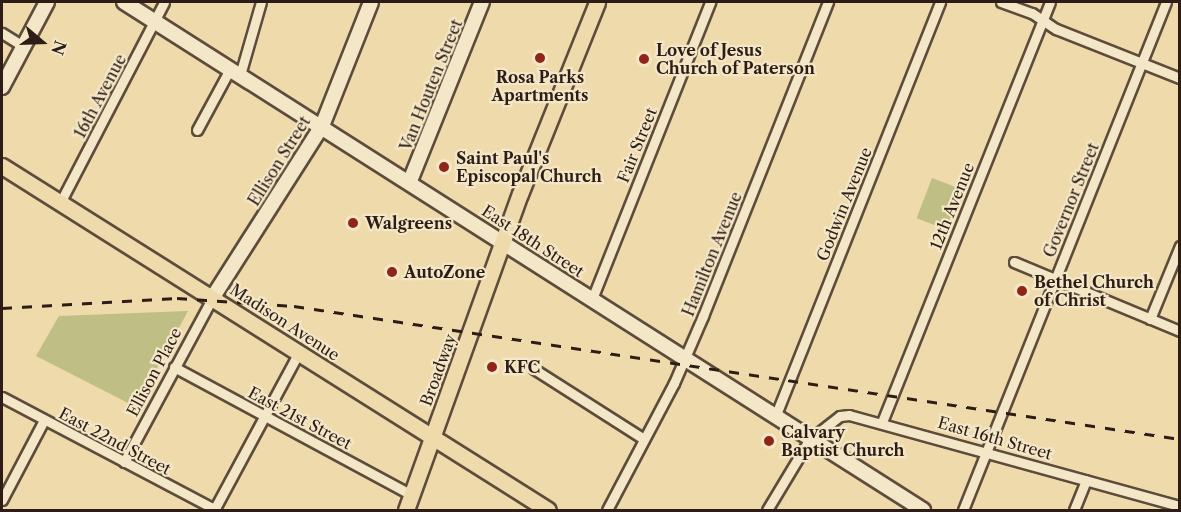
<!DOCTYPE html>
<html>
<head>
<meta charset="utf-8">
<style>
  body { margin:0 }
  #map { position:relative; width:1181px; height:512px; overflow:hidden; background:#eedaab; font-family:"Libre Caslon Text",serif }
  div>[style] { position:absolute }
  .green>* { inset:0; background:#bebe85; transform-origin:0 0 }
  .roads { filter:drop-shadow(2px 0 #5d4c3b) drop-shadow(-2px 0 #5d4c3b) drop-shadow(0 2px #5d4c3b) drop-shadow(0 -2px #5d4c3b) }
  .street>* { height:9px; margin:-4.5px; padding:0 4.5px; transform-origin:4.5px; border-radius:4.5px; background:#f4e7c8 }
  .secondary>* { height:14px; margin:-7px; padding:0 7px; transform-origin:7px; border-radius:7px; background:#f4e7c8 }
  .primary>* { height:15px; margin:-7.5px; padding:0 7.5px; transform-origin:7.5px; border-radius:7.5px; background:#eedaab }
  .rail>* { height:3px; margin-top:-1.5px; transform-origin:0; background:repeating-linear-gradient(90deg,#2d1d16 0 10px,transparent 0 20px) }
  .dots>* { width:16px; height:16px; translate:-50% -50%; box-sizing:border-box; border:3px solid #f4e7c8; border-radius:50% }
  span { translate:-50% -50%; white-space:nowrap; text-align:center; line-height:1.15; -webkit-text-stroke:4.5px #f4e7c8; paint-order:stroke }
  .poi-label { font-size:16px; color:#2d1d16; font-weight:700 }
  .left { translate:0 -50%; text-align:left }
  .street-label { font-size:16px; color:#2d1d16 }
  .frame { position:absolute; inset:0; border:3px solid #2d1d16; pointer-events:none }
  .north { position:absolute; left:12px; top:12px; width:60px; height:60px; -webkit-text-stroke:4px #f4e7c8; paint-order:stroke; rotate:109deg; font-size:16px; font-weight:700; line-height:24px; text-align:center; color:#2d1d16 }
  .north::after { content:''; display:block; margin:auto; width:21px; height:27px; background:#2d1d16; clip-path:polygon(50% 0,100% 100%,50% 72%,0 100%) }
</style>
</head>
<body>
<div id="map">
  <div class="green">
    <i style="left:932px;top:178px;width:33px;height:43px;rotate:21deg"></i>
    <i style="clip-path:polygon(188px 311px,136px 407px,36px 356px,59px 316px)"></i>
  </div>
  <div class="roads">
    <div class="street">
      <i style="left:1001px;top:2px;width:33px;rotate:20deg"></i>
      <i style="left:1032px;top:13px;width:29px;rotate:34deg"></i>
      <i style="left:1056px;top:29px;width:133px;rotate:21.6deg"></i>
      <i style="left:2px;top:33px;width:25px;rotate:32deg"></i>
      <i style="left:240px;top:75px;width:76px;rotate:-74deg"></i>
      <i style="left:197px;top:130px;width:69px;rotate:-61.6deg"></i>
      <i style="left:60px;top:203px;width:226px;rotate:-62.6deg"></i>
      <i style="left:1014px;top:262px;width:180px;rotate:22.6deg"></i>
      <i style="left:592px;top:299px;width:320px;rotate:-68.3deg"></i>
      <i style="left:1150px;top:319px;width:79px;rotate:-67.7deg"></i>
      <i style="left:174px;top:367px;width:270px;rotate:28.3deg"></i>
      <i style="left:534px;top:369px;width:130px;rotate:32.5deg"></i>
      <i style="left:2px;top:397px;width:242px;rotate:27.8deg"></i>
      <i style="left:775px;top:417px;width:447px;rotate:-68.3deg"></i>
      <i style="left:882px;top:422px;width:452px;rotate:-68.2deg"></i>
      <i style="left:124px;top:462px;width:187px;rotate:-61.7deg"></i>
      <i style="left:2px;top:500px;width:90px;rotate:-62.3deg"></i>
      <i style="left:214px;top:510px;width:179px;rotate:-61.7deg"></i>
      <i style="left:607px;top:510px;width:144px;rotate:-62.2deg"></i>
      <i style="left:674px;top:383px;width:73px;rotate:-66.6deg"></i>
      <i style="left:703px;top:316px;width:338px;rotate:-68.3deg"></i>
      <i style="left:767px;top:510px;width:82px;rotate:-59deg"></i>
      <i style="left:809px;top:440px;width:39px;rotate:-38deg"></i>
      <i style="left:840px;top:416px;width:9px;rotate:-6deg"></i>
      <i style="left:849px;top:415px;width:343px;rotate:15.4deg"></i>
      <i style="left:963px;top:510px;width:547px;rotate:-68.22deg"></i>
      <i style="left:1074px;top:510px;width:32px;rotate:-68deg"></i>
    </div>
    <div class="secondary">
      <i style="left:124px;top:2px;width:947px;rotate:32.45deg"></i>
      <i style="left:2px;top:87px;width:96px;rotate:-62.1deg"></i>
      <i style="left:410px;top:181px;width:193px;rotate:-68.1deg"></i>
      <i style="left:213px;top:297px;width:203px;rotate:-57.5deg"></i>
      <i style="left:322px;top:126px;width:133px;rotate:-68.4deg"></i>
    </div>
    <div class="primary">
      <i style="left:2px;top:166px;width:645px;rotate:32.21deg"></i>
      <i style="left:406px;top:510px;width:336px;rotate:-70.2deg"></i>
      <i style="left:520px;top:194px;width:207px;rotate:-68.1deg"></i>
    </div>
  </div>
  <div class="rail">
    <i style="left:2px;top:308px;width:175px;rotate:-3.3deg"></i>
    <i style="left:177px;top:298px;width:117px;rotate:3.9deg"></i>
    <i style="left:294px;top:306px;width:896px;rotate:8.54deg"></i>
  </div>
  <div class="dots">
    <i style="left:540px;top:58px;background:#8f2418"></i>
    <i style="left:644px;top:59px;background:#8f2418"></i>
    <i style="left:444px;top:167px;background:#8f2418"></i>
    <i style="left:353px;top:223px;background:#8f2418"></i>
    <i style="left:392px;top:272px;background:#8f2418"></i>
    <i style="left:1022px;top:291px;background:#8f2418"></i>
    <i style="left:492px;top:367px;background:#8f2418"></i>
    <i style="left:769px;top:441px;background:#8f2418"></i>
  </div>
  <div class="poi-label">
    <span class="left" style="left:656px;top:59px">Love of Jesus<br>Church of Paterson</span>
    <span style="left:540px;top:86px">Rosa Parks<br>Apartments</span>
    <span class="left" style="left:456px;top:167px">Saint Paul's<br>Episcopal Church</span>
    <span class="left" style="left:365px;top:223px">Walgreens</span>
    <span class="left" style="left:404px;top:272px">AutoZone</span>
    <span class="left" style="left:1034px;top:291px">Bethel Church<br>of Christ</span>
    <span class="left" style="left:504px;top:367px">KFC</span>
    <span class="left" style="left:781px;top:441px">Calvary<br>Baptist Church</span>
  </div>
  <div class="street-label">
    <span style="left:431px;top:85px;rotate:-68deg">Van Houten Street</span>
    <span style="left:100px;top:96px;rotate:-62deg">16th Avenue</span>
    <span style="left:637px;top:145px;rotate:-68deg">Fair Street</span>
    <span style="left:279px;top:161px;rotate:-58deg">Ellison Street</span>
    <span style="left:1071px;top:200px;rotate:-68deg">Governor Street</span>
    <span style="left:844px;top:204px;rotate:-68deg">Godwin Avenue</span>
    <span style="left:952px;top:206px;rotate:-68deg">12th Avenue</span>
    <span style="left:533px;top:241px;rotate:33deg">East 18th Street</span>
    <span style="left:712px;top:254px;rotate:-68deg">Hamilton Avenue</span>
    <span style="left:285px;top:322px;rotate:33deg">Madison Avenue</span>
    <span style="left:438px;top:370px;rotate:-70deg">Broadway</span>
    <span style="left:154px;top:372px;rotate:-62deg">Ellison Place</span>
    <span style="left:300px;top:418px;rotate:28deg">East 21st Street</span>
    <span style="left:995px;top:438px;rotate:16deg">East 16th Street</span>
    <span style="left:115px;top:441px;rotate:28deg">East 22nd Street</span>
  </div>
  <div class="frame"></div>
  <div class="north">N</div>
</div>
</body>
</html>
